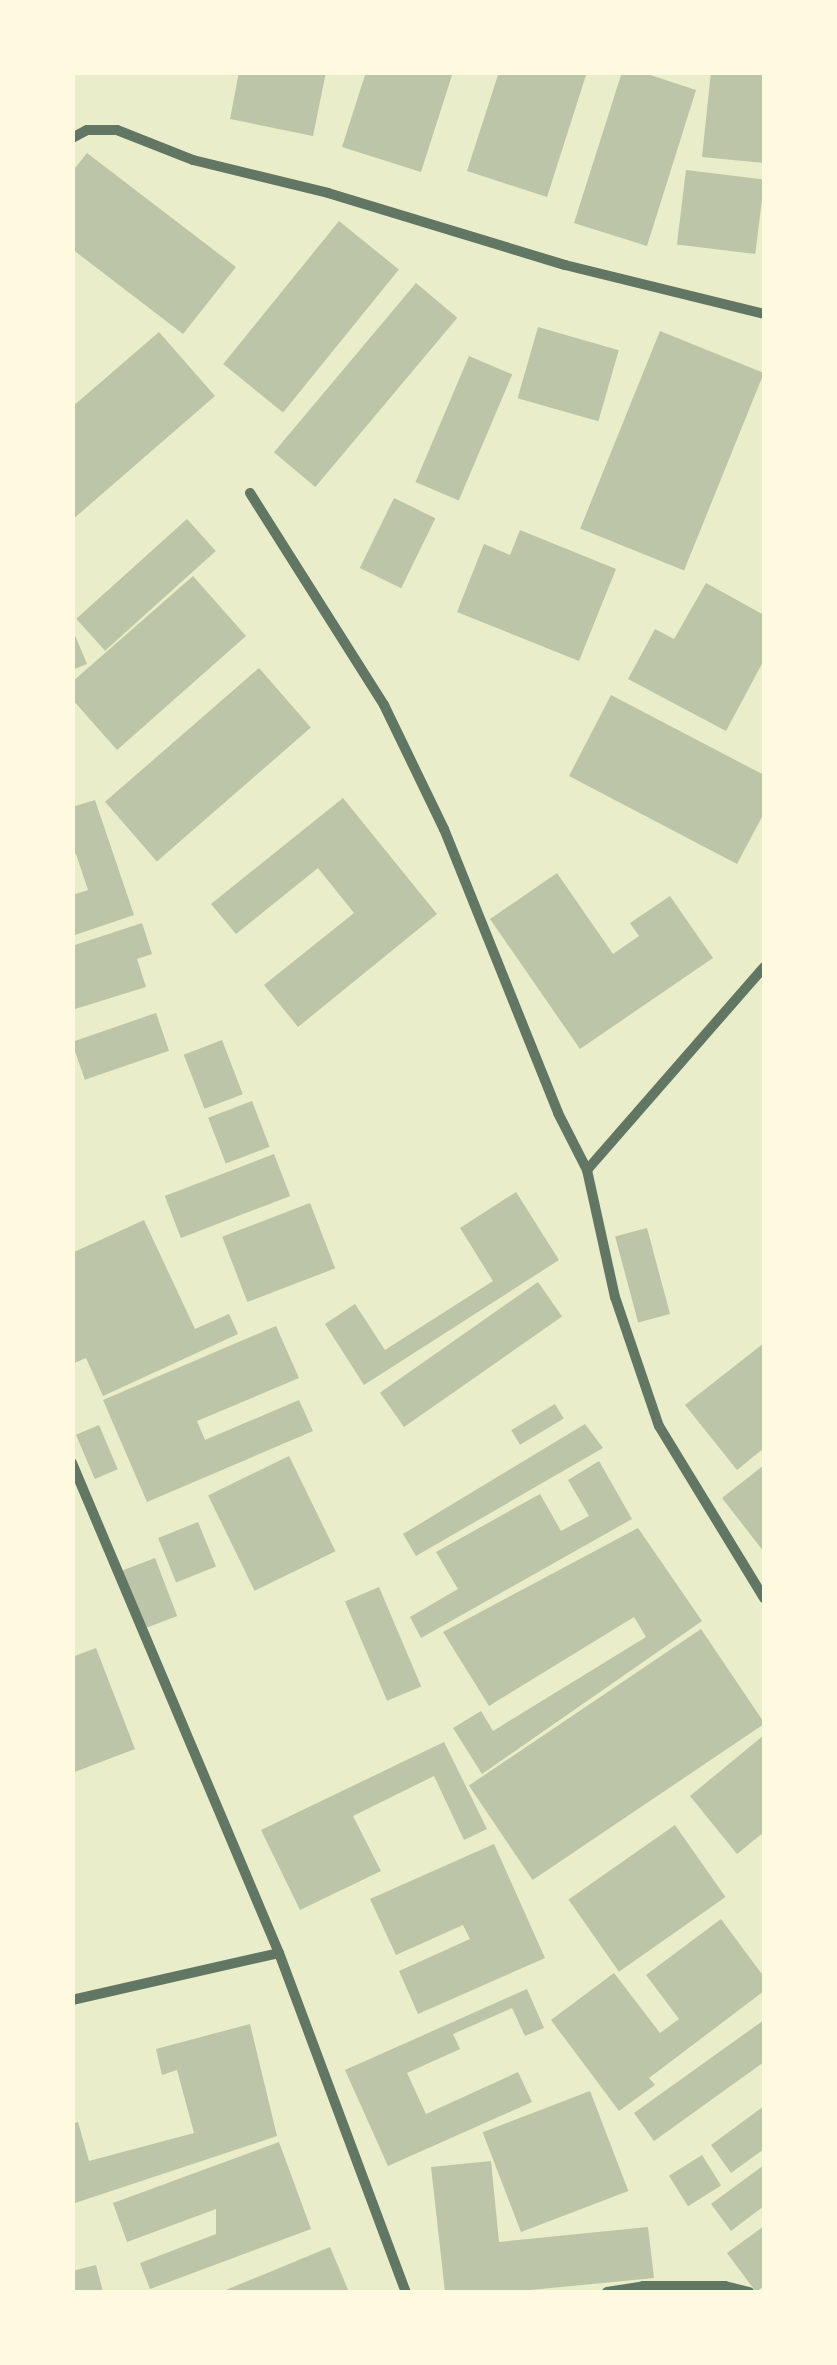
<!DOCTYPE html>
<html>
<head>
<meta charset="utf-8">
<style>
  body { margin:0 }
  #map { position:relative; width:837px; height:2365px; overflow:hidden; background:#e9edc9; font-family:Barlow,sans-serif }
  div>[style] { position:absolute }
  .building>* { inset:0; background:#bcc5a7; transform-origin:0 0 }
  .minor>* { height:10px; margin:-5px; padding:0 5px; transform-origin:5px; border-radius:5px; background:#617663 }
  span { translate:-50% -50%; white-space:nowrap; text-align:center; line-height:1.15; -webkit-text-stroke:8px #fefae0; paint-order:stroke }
  .frame { position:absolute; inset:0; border:75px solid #fefae0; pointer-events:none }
</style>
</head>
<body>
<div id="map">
  <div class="building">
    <i style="clip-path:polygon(239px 72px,326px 72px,313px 136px,230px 119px)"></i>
    <i style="clip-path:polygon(366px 72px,453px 72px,421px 172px,342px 147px)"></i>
    <i style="clip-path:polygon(499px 72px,587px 72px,547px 197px,467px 171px)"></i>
    <i style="clip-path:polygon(622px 72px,641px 72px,696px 90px,647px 246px,574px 223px)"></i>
    <i style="clip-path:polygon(711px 72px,764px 72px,764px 163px,702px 157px)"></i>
    <i style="clip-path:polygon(87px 153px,236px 267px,183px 334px,72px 249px,72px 172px)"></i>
    <i style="left:686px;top:170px;width:79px;height:75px;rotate:7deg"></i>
    <i style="left:339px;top:221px;width:77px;height:184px;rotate:39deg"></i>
    <i style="left:416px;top:283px;width:54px;height:221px;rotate:40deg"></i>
    <i style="left:538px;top:327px;width:84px;height:74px;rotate:16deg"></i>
    <i style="left:660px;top:331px;width:112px;height:213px;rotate:22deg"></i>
    <i style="clip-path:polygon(159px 332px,215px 396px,72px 520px,72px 407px)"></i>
    <i style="left:469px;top:356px;width:47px;height:137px;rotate:23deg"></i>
    <i style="left:394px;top:498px;width:46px;height:78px;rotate:26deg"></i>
    <i style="left:187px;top:519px;width:43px;height:149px;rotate:48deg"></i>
    <i style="clip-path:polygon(520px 530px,616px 569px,579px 661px,457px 612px,484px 544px,510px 555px)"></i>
    <i style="clip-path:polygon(193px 576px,246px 636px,117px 750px,72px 699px,72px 682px)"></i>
    <i style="clip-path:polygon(706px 583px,764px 615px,764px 660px,726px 731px,628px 679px,655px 629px,674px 639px)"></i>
    <i style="clip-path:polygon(72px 628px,87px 664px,72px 670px)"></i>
    <i style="left:259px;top:668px;width:79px;height:204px;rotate:49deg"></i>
    <i style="clip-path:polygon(611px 695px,764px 775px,764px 813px,737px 864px,569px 776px)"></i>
    <i style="clip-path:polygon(343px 798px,437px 914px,298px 1027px,264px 985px,354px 913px,318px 868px,236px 934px,211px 904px)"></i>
    <i style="clip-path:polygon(95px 800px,134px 915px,72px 936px,72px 895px,88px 890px,76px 854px,72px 855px,72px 807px)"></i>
    <i style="clip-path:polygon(557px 873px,613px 954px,639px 936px,630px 923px,670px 896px,713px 958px,580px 1049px,490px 919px)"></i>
    <i style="clip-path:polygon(142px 923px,152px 954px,137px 959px,146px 987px,72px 1010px,72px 946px)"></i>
    <i style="left:156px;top:1013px;width:40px;height:89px;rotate:71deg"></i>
    <i style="left:222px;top:1040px;width:58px;height:41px;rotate:69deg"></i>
    <i style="left:252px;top:1101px;width:49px;height:47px;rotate:69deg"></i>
    <i style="left:274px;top:1154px;width:45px;height:117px;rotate:69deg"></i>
    <i style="clip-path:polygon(516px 1192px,559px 1260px,364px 1385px,325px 1324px,355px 1304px,385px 1350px,493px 1281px,460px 1228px)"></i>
    <i style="left:310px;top:1203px;width:70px;height:94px;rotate:69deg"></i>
    <i style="clip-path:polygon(144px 1220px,195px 1329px,229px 1314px,238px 1334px,103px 1396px,86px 1358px,72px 1364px,72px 1253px)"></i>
    <i style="left:647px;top:1228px;width:89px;height:33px;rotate:75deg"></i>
    <i style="left:538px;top:1282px;width:42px;height:193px;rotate:55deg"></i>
    <i style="clip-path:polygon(276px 1326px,299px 1378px,197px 1421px,205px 1440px,299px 1400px,313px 1431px,147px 1502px,103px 1400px)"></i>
    <i style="clip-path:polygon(764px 1343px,764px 1448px,737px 1470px,685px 1405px)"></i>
    <i style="left:555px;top:1404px;width:17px;height:51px;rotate:59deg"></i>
    <i style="clip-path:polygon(585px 1424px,603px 1448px,416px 1556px,403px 1534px)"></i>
    <i style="left:99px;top:1425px;width:48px;height:25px;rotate:67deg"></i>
    <i style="left:289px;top:1456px;width:106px;height:90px;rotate:64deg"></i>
    <i style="clip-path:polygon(599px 1461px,632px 1519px,421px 1638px,410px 1617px,458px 1589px,436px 1552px,540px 1494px,561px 1531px,589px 1516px,568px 1480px)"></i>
    <i style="clip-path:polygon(764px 1465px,764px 1552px,722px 1498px)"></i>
    <i style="left:198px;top:1522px;width:48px;height:43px;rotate:68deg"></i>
    <i style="clip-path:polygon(638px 1528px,702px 1621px,482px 1774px,453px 1728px,481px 1711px,493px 1731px,646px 1637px,634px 1617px,489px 1706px,443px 1632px)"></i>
    <i style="left:155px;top:1558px;width:62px;height:35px;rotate:69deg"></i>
    <i style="left:379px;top:1587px;width:108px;height:37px;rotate:67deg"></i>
    <i style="left:701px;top:1629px;width:114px;height:280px;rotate:56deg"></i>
    <i style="clip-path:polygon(96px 1648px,135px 1749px,72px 1773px,72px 1657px)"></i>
    <i style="clip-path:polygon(764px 1735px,764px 1832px,737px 1854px,690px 1796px)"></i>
    <i style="clip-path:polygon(444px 1742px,487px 1829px,464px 1840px,434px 1776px,353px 1816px,381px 1871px,300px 1910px,261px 1830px)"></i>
    <i style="left:675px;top:1825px;width:88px;height:130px;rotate:55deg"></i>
    <i style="clip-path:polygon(494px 1844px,545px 1958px,418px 2014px,399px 1971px,470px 1939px,463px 1925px,396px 1955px,370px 1899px)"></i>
    <i style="clip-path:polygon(721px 1919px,764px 1977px,764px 1991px,649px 2078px,655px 2085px,619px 2111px,551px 2020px,614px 1973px,660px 2033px,679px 2019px,646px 1975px)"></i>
    <i style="clip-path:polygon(527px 1989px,544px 2028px,525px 2036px,512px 2008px,453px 2034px,460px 2049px,407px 2073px,426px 2114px,518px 2072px,532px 2102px,388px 2166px,345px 2070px)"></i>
    <i style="clip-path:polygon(764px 2020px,764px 2062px,654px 2141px,634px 2113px)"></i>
    <i style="clip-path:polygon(250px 2024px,277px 2136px,72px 2204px,72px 2124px,78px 2122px,89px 2161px,194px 2133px,177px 2070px,162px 2075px,156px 2049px)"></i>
    <i style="left:590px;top:2091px;width:107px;height:115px;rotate:69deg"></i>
    <i style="clip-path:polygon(764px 2106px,764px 2149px,731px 2173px,711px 2145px)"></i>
    <i style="clip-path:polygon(279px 2142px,311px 2229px,150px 2289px,140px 2263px,216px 2234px,216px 2209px,127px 2242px,113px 2203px)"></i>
    <i style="left:702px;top:2155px;width:36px;height:39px;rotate:58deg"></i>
    <i style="clip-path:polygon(491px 2161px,499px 2242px,648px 2227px,654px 2278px,510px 2292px,445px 2292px,431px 2167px)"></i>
    <i style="clip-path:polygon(764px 2165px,764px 2206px,731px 2231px,711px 2204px)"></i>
    <i style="clip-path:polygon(764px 2226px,764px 2286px,756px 2292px,727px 2253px)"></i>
    <i style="clip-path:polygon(330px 2247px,349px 2292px,221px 2292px)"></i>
    <i style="clip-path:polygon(96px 2265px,103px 2292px,72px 2292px,72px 2271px)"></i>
  </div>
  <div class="minor">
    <i style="left:72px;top:138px;width:17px;rotate:-28deg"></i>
    <i style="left:87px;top:130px;width:30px"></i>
    <i style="left:117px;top:130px;width:82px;rotate:21.5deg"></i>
    <i style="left:193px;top:160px;width:139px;rotate:13.7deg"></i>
    <i style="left:328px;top:193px;width:248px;rotate:16.9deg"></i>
    <i style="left:565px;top:265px;width:205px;rotate:13.8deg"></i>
    <i style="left:250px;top:493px;width:251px;rotate:57.7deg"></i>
    <i style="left:384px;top:705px;width:138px;rotate:64.2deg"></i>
    <i style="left:444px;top:829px;width:306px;rotate:68.1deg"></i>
    <i style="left:558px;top:1113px;width:64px;rotate:63deg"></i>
    <i style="left:587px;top:1170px;width:130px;rotate:77.6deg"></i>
    <i style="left:615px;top:1297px;width:136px;rotate:71.2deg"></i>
    <i style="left:659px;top:1426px;width:202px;rotate:58.6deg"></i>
    <i style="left:587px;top:1170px;width:269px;rotate:-48.9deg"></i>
    <i style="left:72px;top:1463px;width:532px;rotate:67.1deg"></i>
    <i style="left:279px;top:1953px;width:362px;rotate:69.5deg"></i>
    <i style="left:72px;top:2000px;width:212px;rotate:-12.8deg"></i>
    <i style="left:607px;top:2292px;width:36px;rotate:-9deg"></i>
    <i style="left:643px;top:2286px;width:82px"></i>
    <i style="left:725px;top:2286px;width:25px;rotate:14deg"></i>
  </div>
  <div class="frame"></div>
</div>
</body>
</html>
